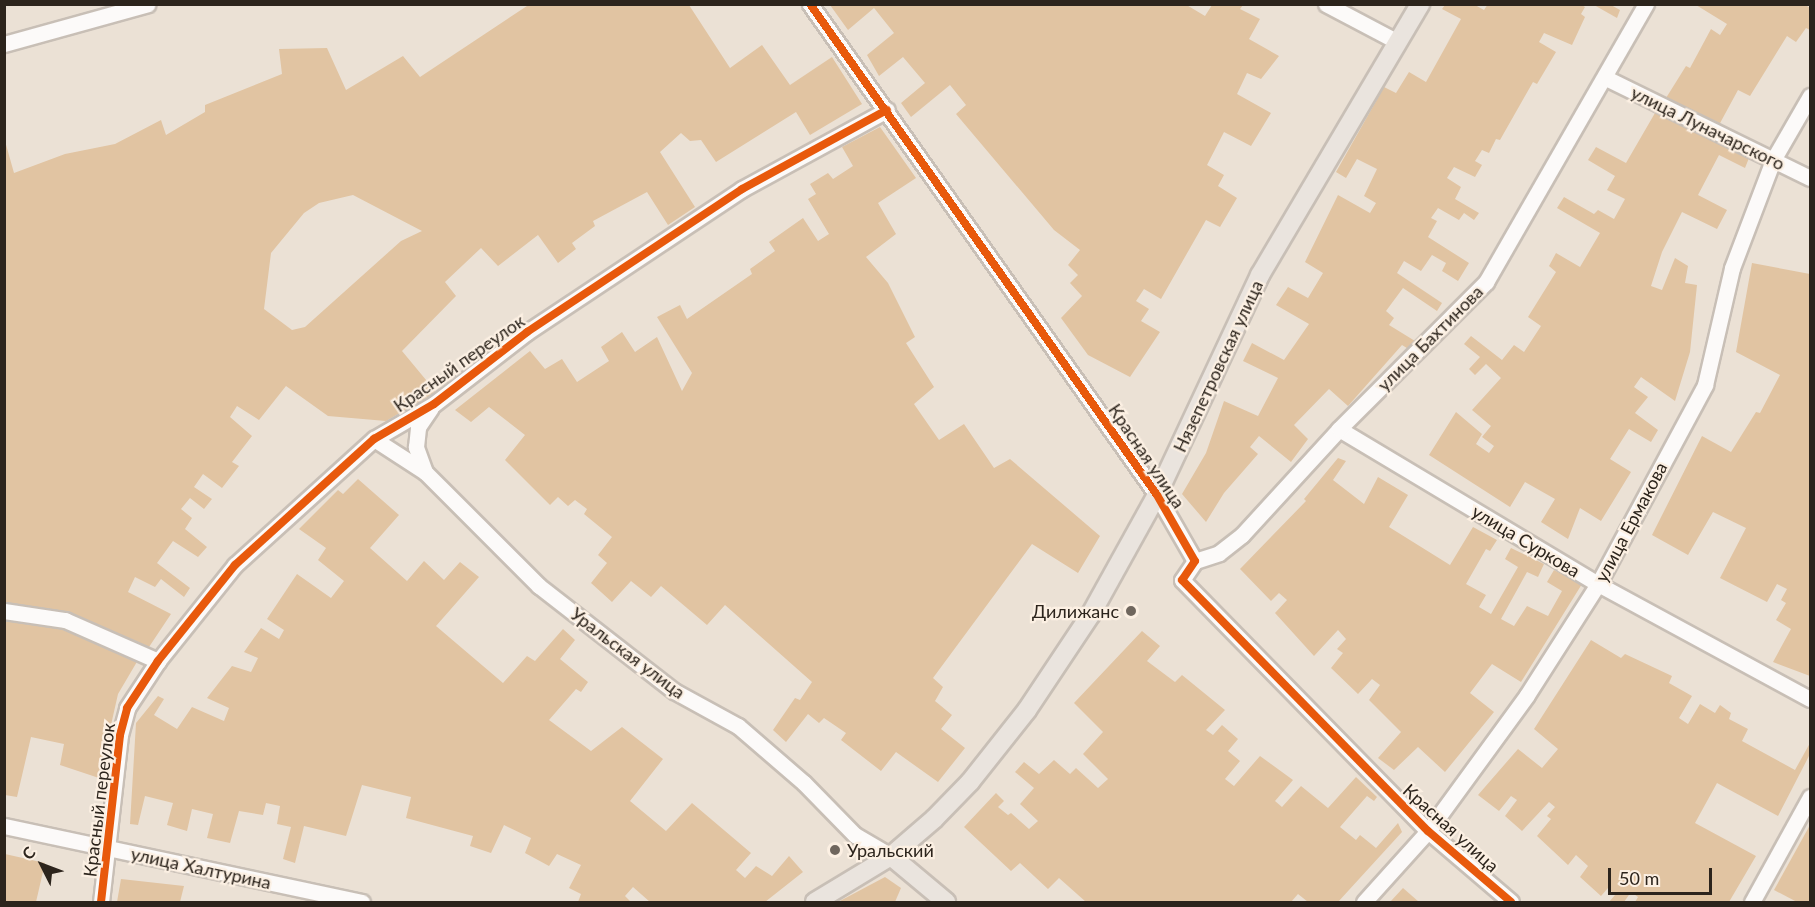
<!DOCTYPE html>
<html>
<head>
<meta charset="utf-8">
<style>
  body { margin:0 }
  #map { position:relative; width:1815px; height:907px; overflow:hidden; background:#ebe1d5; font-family:Lato,sans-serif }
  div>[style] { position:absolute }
  .green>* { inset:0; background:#e1c4a2 }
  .roads { filter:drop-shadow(2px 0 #c8bfb6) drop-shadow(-2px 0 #c8bfb6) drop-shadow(0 2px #c8bfb6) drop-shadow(0 -2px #c8bfb6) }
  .minor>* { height:15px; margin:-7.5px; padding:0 7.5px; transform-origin:7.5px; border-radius:7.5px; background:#fcfaf9 }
  .major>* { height:18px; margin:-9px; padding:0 9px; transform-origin:9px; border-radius:9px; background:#eae4de }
  .cycleway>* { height:8px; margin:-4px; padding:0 4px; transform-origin:4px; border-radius:4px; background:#e8590c }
  .dots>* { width:16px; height:16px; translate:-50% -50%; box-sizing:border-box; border:3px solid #fcf0e3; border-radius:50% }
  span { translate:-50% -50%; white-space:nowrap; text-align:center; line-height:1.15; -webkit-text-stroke:4.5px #fcf0e3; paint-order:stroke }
  .street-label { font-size:18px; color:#2c241c }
  .poi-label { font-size:18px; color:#2c241c }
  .right { translate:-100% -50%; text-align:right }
  .left { translate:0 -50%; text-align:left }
  .frame { position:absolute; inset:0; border:6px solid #2c241c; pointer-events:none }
  .north { position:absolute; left:12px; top:835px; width:60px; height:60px; -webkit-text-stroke:4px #fcf0e3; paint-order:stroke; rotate:312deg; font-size:16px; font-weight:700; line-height:24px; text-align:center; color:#2c241c }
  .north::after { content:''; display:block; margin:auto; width:21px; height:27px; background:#2c241c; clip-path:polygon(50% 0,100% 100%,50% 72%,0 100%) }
  .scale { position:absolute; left:1608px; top:868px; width:104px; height:27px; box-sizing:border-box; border:3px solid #2c241c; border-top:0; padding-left:8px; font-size:18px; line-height:21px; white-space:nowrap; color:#2c241c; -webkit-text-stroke:4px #fcf0e3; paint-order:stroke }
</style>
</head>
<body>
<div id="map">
  <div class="green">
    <i style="clip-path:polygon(evenodd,530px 4px,689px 5px,730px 68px,762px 45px,790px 85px,832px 57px,862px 104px,810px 135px,796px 112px,716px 162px,701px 140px,690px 141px,681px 133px,660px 152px,695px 207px,668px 225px,647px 192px,593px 221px,595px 226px,572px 243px,576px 249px,558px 263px,538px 235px,498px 266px,481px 248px,445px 282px,456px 296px,402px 351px,436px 392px,386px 421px,328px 416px,286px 386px,259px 420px,237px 406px,230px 417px,252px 436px,232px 462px,239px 466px,222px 488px,203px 474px,194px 487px,212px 499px,204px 509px,190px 498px,181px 509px,192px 518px,185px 529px,207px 547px,198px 557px,173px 541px,157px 563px,190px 588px,184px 597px,161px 579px,155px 587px,135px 577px,128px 592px,171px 614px,147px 650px,69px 614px,5px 602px,5px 141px,14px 173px,65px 154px,115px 144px,161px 120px,166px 135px,205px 112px,205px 105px,282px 74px,279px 49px,327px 48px,346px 90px,403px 56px,420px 77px,530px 4px,353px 195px,422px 231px,401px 241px,305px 327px,292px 330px,264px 309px,271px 253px,304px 213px,319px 203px,353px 195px)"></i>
    <i style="clip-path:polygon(1185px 4px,1205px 16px,1212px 5px,1243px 5px,1240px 9px,1260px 19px,1249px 39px,1279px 56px,1261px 79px,1247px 73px,1237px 94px,1271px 113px,1251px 146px,1224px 132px,1207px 165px,1224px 175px,1218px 186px,1237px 198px,1220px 227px,1206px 220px,1161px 299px,1144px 289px,1136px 301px,1149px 309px,1141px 321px,1160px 332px,1130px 377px,1088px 355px,1061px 318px,1082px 296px,1070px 283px,1078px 275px,1068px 265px,1080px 250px,1054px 230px,956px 114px,966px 105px,950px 85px,911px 117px,901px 103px,925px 83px,903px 57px,879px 76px,867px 55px,894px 33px,874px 8px,848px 30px,830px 5px)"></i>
    <i style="clip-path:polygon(1488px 4px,1580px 4px,1585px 7px,1581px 14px,1585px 17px,1572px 45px,1544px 33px,1539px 42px,1556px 52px,1537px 84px,1533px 82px,1500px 140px,1496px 139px,1489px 153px,1482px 150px,1475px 161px,1482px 165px,1475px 177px,1454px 167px,1447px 178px,1461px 187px,1455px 199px,1479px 213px,1474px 220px,1464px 213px,1459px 220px,1438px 208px,1431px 218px,1437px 221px,1428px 237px,1469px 263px,1458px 281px,1442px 271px,1446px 263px,1432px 255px,1421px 271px,1404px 261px,1397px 273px,1442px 303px,1437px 311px,1403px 288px,1386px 311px,1394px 318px,1389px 325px,1415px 341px,1410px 350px,1402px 345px,1348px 406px,1329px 389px,1294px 425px,1308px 439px,1291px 462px,1259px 436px,1250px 447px,1258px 454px,1224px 493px,1206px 522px,1182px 494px,1206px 453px,1224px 401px,1258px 416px,1278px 378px,1243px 361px,1252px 343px,1284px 360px,1309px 324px,1276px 305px,1288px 287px,1308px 298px,1323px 273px,1305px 262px,1338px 195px,1370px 213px,1376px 203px,1364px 196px,1377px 169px,1357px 159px,1346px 178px,1336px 172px,1384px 87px,1396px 93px,1409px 72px,1426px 82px,1461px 19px,1442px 9px,1445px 5px,1475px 5px,1484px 10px)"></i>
    <i style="clip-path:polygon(1804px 4px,1810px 8px,1810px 30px,1806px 28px,1796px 42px,1787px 36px,1750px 96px,1738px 90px,1719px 125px,1666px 98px,1686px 66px,1690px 68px,1711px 29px,1720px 35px,1727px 24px,1696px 5px)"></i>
    <i style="clip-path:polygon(1594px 5px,1611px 5px,1620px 10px,1617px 18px)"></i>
    <i style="clip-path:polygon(1655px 113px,1749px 158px,1745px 168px,1719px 155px,1698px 195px,1727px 210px,1717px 229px,1682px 212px,1662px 252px,1651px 286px,1662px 290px,1675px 258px,1688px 266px,1685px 283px,1697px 285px,1690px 352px,1675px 401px,1641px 377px,1634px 387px,1648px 397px,1635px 413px,1658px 430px,1651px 442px,1629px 429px,1610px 459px,1631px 472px,1601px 521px,1580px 508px,1568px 539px,1541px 522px,1555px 499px,1525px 482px,1510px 507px,1429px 455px,1456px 412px,1482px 434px,1476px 444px,1489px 453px,1494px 446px,1482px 437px,1491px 426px,1472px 410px,1501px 378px,1486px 364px,1475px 375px,1469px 369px,1480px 357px,1464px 344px,1471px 336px,1502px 360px,1514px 345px,1524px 352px,1541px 326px,1528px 317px,1556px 272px,1549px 266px,1556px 253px,1580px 267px,1600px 233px,1557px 208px,1564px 197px,1594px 214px,1598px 210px,1614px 219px,1625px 199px,1607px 190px,1615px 176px,1588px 160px,1596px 147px,1626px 163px)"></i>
    <i style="clip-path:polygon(880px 127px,916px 178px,878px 203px,896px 234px,866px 257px,888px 283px,915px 337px,906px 343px,934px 387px,914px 404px,939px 440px,964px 424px,994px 468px,1010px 459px,1100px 536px,1078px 573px,1032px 544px,933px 678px,943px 687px,935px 701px,952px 715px,941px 729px,965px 748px,938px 782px,896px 752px,881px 771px,841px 740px,846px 733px,824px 718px,819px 723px,808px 714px,786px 742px,773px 730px,795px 698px,800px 700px,812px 682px,725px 605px,707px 625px,661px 586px,651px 597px,631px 581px,612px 602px,591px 583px,607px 563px,598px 555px,612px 537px,584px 514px,587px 509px,575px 500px,568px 506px,558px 497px,550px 505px,505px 460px,525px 435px,489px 407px,471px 422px,455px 410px,530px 351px,545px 369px,562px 359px,577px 382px,609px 361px,601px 347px,622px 332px,635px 352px,657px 337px,682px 391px,692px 373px,657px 317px,680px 305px,687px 319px,752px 274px,750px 269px,775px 251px,769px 242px,803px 218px,818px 241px,829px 234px,808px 199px,816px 194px,810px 184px,828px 173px,833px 179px,853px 166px,842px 147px)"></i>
    <i style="clip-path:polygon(1752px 263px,1810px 274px,1810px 676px,1773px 662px,1791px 629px,1776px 620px,1786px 603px,1781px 600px,1787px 589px,1777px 584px,1767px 602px,1720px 578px,1746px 528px,1713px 512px,1688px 555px,1652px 535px,1702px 436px,1731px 452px,1756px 412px,1760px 413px,1780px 375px,1736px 352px)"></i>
    <i style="clip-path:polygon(1338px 458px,1346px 461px,1333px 480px,1364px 504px,1378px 477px,1408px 495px,1389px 527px,1450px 565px,1473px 527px,1497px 540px,1490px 551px,1486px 549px,1466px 584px,1486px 595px,1479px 607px,1491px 614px,1518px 567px,1505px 559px,1511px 548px,1544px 564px,1538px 577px,1527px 572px,1501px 619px,1514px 626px,1527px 606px,1548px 616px,1562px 591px,1547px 582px,1554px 570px,1582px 584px,1521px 682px,1492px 664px,1470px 693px,1494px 712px,1445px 772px,1418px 747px,1394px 770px,1378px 758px,1401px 732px,1369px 700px,1380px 685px,1372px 679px,1358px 694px,1331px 668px,1343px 653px,1337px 649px,1346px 639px,1338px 630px,1314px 656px,1275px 613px,1287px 600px,1279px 593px,1271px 601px,1240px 569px,1306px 501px,1304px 499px)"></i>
    <i style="clip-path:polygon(358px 479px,399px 515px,370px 548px,407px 581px,424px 561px,444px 580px,460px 562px,479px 577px,436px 626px,503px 683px,527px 656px,535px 661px,563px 629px,575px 640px,560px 659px,588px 682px,581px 692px,576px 689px,549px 720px,591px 751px,622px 727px,663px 759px,630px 801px,666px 831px,692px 803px,751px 853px,736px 870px,745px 878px,756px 866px,772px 876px,789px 856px,803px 872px,765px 902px,650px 902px,633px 887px,625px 896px,631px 902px,578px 902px,581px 894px,569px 888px,581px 865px,557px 854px,549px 866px,525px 853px,531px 838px,504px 825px,491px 853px,470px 846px,473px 836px,406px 818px,411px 797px,362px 785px,346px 836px,304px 826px,295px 863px,283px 859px,291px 827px,277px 824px,280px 806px,266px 803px,263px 815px,239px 811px,230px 843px,207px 838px,213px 814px,192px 809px,187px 831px,167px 825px,173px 803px,145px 796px,138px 825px,130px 824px,136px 723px,158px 696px,164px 699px,154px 715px,177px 729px,192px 707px,224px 721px,229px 708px,207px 698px,232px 666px,251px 672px,258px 658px,244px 652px,261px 628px,279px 639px,284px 630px,267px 619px,297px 574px,331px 598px,344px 581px,318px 560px,326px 548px,299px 529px,338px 490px,343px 494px)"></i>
    <i style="clip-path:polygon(5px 620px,52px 625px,138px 660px,118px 694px,99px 778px,60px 765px,64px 744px,31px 737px,17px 797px,5px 795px)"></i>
    <i style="clip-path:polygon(1142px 631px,1160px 646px,1147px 661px,1175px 682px,1182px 675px,1225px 710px,1206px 730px,1213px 735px,1222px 725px,1238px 739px,1228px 751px,1240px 761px,1225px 779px,1234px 786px,1260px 756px,1293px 780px,1275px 801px,1282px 807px,1301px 786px,1328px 808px,1356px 777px,1377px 797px,1374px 801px,1367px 796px,1340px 827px,1356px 840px,1360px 835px,1376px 848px,1398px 823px,1402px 832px,1338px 902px,1308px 902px,1298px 894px,1291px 902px,1086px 902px,1059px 878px,1048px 889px,1020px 863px,1011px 871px,964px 827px,996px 793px,1004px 801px,998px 807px,1008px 815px,1011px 813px,1029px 829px,1038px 821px,1020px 804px,1034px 788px,1015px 772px,1024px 762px,1039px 774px,1054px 760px,1070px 774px,1076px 768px,1098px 788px,1108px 779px,1083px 754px,1103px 732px,1074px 703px)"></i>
    <i style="clip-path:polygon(1591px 640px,1621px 658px,1625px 654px,1672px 676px,1669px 683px,1692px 696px,1679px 718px,1688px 724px,1700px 704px,1715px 713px,1720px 705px,1731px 713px,1729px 719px,1748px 729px,1742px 741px,1795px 770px,1810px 743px,1810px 754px,1778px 816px,1717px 783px,1695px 823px,1756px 856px,1729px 902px,1635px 902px,1638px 897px,1631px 892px,1624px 902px,1609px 902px,1615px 895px,1608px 888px,1601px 896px,1580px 877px,1588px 866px,1576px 855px,1568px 865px,1537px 836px,1551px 819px,1547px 816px,1555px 807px,1549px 802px,1522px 831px,1505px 816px,1517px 800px,1511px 796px,1499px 811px,1478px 795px,1518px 749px,1542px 768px,1558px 749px,1534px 729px)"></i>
    <i style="clip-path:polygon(1810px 825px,1810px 902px,1797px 902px,1774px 890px)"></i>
    <i style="clip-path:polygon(5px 854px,45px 863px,36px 902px,5px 902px)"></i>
    <i style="clip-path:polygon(885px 877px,901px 888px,895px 902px,838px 902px)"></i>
    <i style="clip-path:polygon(121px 879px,184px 886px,180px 902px,117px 902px)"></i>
    <i style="clip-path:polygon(1403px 888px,1419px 902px,1390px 902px)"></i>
  </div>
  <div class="roads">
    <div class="minor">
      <i style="left:810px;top:4px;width:601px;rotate:54.75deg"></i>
      <i style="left:1157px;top:495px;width:76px;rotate:60.1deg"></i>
      <i style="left:1195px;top:561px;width:23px;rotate:124deg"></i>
      <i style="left:1182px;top:580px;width:351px;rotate:45.6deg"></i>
      <i style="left:1428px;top:831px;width:109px;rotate:40.5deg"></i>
      <i style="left:1326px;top:4px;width:81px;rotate:27.8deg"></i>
      <i style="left:4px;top:44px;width:149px;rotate:-15.5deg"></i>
      <i style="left:1606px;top:78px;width:227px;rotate:26.1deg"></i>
      <i style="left:1339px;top:429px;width:302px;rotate:30.9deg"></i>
      <i style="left:1598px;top:584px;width:241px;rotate:28.5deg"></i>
      <i style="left:374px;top:439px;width:61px;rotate:32.9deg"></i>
      <i style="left:425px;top:472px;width:161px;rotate:45deg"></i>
      <i style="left:539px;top:586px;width:171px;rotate:37.9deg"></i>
      <i style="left:674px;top:691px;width:73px;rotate:28.7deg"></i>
      <i style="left:738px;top:726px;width:87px;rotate:40.8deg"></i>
      <i style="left:804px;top:783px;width:73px;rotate:45.6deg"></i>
      <i style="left:855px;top:835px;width:42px;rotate:30.3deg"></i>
      <i style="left:425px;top:472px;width:27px;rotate:-110deg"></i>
      <i style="left:416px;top:447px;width:20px;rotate:-84deg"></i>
      <i style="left:418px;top:427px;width:23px;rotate:-56deg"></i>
      <i style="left:1195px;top:561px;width:25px;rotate:-18deg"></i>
      <i style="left:1219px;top:553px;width:29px;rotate:-38deg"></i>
      <i style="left:1242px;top:535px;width:144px;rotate:-47.5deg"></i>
      <i style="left:1339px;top:429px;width:208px;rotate:-45deg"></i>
      <i style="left:1486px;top:282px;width:321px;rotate:-60.1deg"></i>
      <i style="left:4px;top:611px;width:62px;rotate:8.4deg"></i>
      <i style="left:65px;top:620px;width:102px;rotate:23.8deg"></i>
      <i style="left:4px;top:826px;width:366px;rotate:12deg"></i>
      <i style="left:101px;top:902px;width:168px;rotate:-83.5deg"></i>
      <i style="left:120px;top:735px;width:28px;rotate:-75deg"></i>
      <i style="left:127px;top:708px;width:56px;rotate:-56.6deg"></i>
      <i style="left:158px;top:661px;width:123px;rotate:-51.3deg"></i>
      <i style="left:235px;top:565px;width:188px;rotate:-42.2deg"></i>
      <i style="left:374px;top:439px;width:69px;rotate:-30.3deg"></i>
      <i style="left:434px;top:404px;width:118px;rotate:-37.7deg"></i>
      <i style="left:527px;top:332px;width:258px;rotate:-33.6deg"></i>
      <i style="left:742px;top:189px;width:165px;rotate:-28.6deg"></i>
      <i style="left:1364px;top:902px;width:96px;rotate:-48deg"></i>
      <i style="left:1428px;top:831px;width:168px;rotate:-53.9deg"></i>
      <i style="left:1527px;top:695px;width:132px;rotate:-57.4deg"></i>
      <i style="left:1598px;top:584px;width:226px;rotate:-61.7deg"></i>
      <i style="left:1705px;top:385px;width:120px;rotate:-77deg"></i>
      <i style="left:1732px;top:268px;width:116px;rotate:-69.2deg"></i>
      <i style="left:1773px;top:160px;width:74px;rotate:-60deg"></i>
      <i style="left:1752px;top:902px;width:120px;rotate:-61.1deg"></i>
    </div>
    <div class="major">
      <i style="left:891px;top:856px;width:72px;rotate:39.9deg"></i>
      <i style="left:815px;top:902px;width:89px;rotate:-31.2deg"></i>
      <i style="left:891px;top:856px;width:57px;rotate:-40.7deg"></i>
      <i style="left:934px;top:819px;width:52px;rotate:-45.8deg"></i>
      <i style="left:970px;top:782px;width:92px;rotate:-51.6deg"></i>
      <i style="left:1027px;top:710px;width:115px;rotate:-56.3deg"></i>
      <i style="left:1091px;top:614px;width:136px;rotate:-61deg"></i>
      <i style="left:1157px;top:495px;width:243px;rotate:-64.9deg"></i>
      <i style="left:1260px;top:275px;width:315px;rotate:-59.4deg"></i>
    </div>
  </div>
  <div class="cycleway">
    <i style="left:810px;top:4px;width:601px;rotate:54.75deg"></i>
    <i style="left:1157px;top:495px;width:76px;rotate:60.1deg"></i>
    <i style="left:1195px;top:561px;width:23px;rotate:124deg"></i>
    <i style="left:1182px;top:580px;width:351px;rotate:45.6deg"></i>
    <i style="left:1428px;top:831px;width:109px;rotate:40.5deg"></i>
    <i style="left:101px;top:902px;width:168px;rotate:-83.5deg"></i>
    <i style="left:120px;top:735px;width:28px;rotate:-75deg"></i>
    <i style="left:127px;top:708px;width:56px;rotate:-56.6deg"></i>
    <i style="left:158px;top:661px;width:123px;rotate:-51.3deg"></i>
    <i style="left:235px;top:565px;width:188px;rotate:-42.2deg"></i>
    <i style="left:374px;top:439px;width:69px;rotate:-30.3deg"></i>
    <i style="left:434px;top:404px;width:118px;rotate:-37.7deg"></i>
    <i style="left:527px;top:332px;width:258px;rotate:-33.6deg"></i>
    <i style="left:742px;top:189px;width:165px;rotate:-28.6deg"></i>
  </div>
  <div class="dots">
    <i style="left:1131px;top:611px;background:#6f665d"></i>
    <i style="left:835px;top:850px;background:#6f665d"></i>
  </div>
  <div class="street-label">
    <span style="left:1708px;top:128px;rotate:26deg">улица Луначарского</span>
    <span style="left:1430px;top:338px;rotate:-45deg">улица Бахтинова</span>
    <span style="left:459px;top:363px;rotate:-35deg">Красный переулок</span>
    <span style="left:1218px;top:366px;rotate:-65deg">Нязепетровская улица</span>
    <span style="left:1147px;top:456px;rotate:56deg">Красная улица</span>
    <span style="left:1631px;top:522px;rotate:-62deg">улица Ермакова</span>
    <span style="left:1526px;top:541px;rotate:31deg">улица Суркова</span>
    <span style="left:628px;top:653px;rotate:37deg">Уральская улица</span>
    <span style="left:99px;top:800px;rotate:-83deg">Красный переулок</span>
    <span style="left:1451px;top:828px;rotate:42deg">Красная улица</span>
    <span style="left:201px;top:868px;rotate:12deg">улица Халтурина</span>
  </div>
  <div class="poi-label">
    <span class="right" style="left:1119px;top:611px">Дилижанс</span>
    <span class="left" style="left:847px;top:850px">Уральский</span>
  </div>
  <div class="frame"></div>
  <div class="north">С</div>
  <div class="scale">50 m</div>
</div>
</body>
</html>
